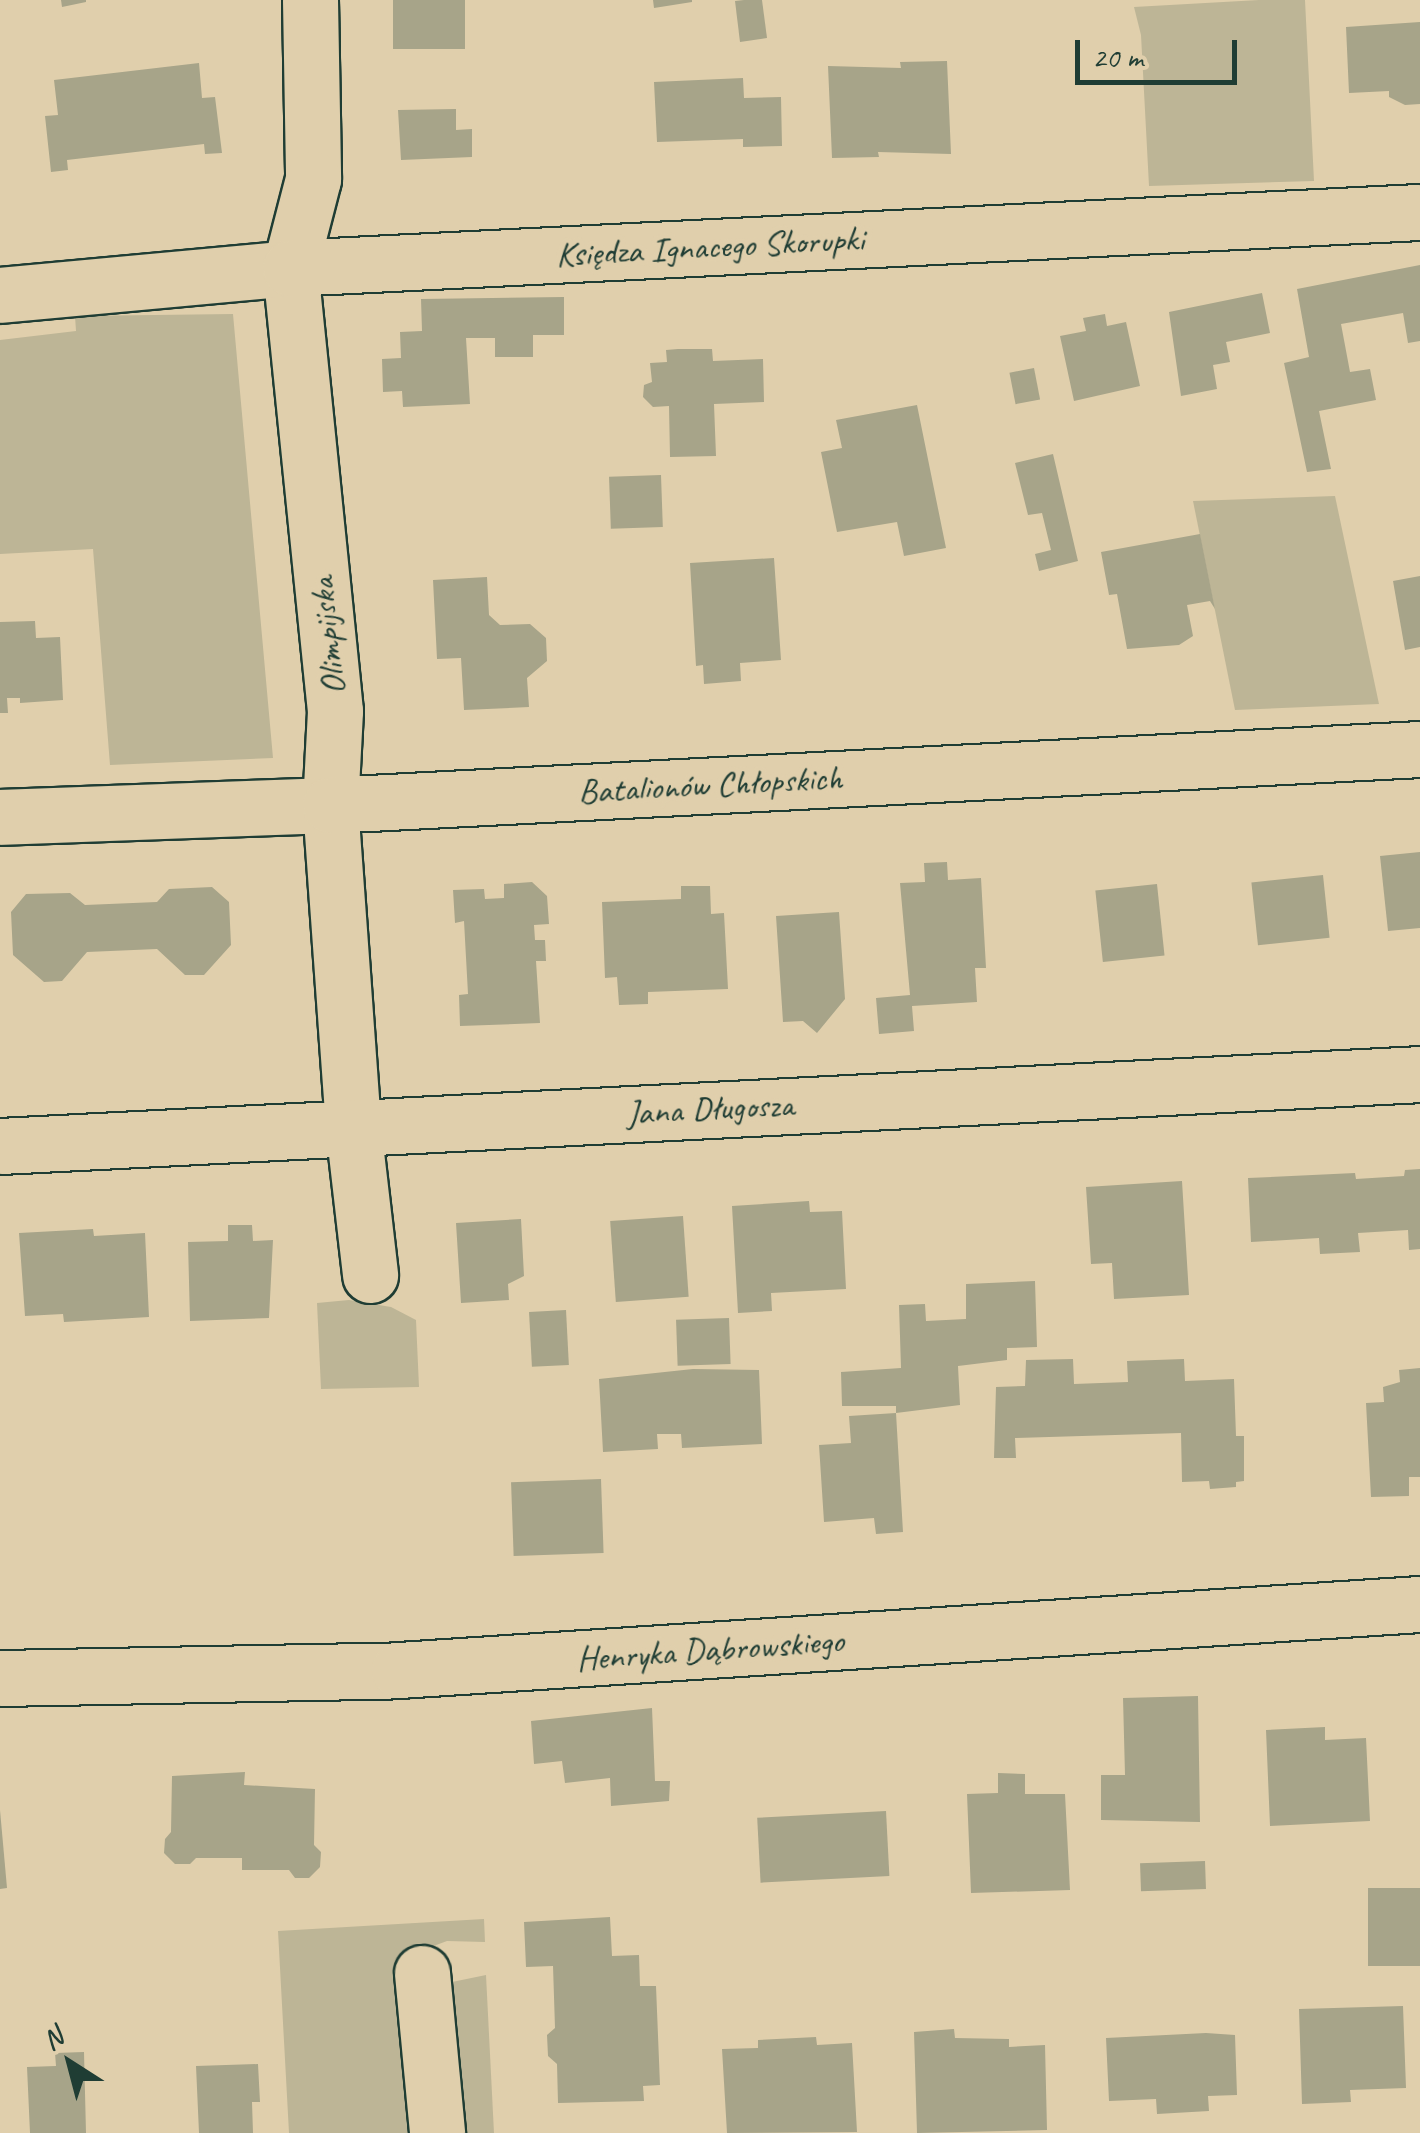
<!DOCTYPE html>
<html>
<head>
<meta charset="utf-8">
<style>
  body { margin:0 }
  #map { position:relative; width:1420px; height:2133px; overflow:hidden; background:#e0cfac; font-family:Caveat,sans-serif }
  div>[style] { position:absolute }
  .green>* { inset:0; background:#bdb596 }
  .building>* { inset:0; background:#a7a489; transform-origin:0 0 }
  .roads { filter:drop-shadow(2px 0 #1f3d34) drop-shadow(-2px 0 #1f3d34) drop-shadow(0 2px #1f3d34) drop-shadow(0 -2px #1f3d34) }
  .minor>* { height:55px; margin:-27.5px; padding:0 27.5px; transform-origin:27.5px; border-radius:27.5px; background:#e0cfac }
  span { translate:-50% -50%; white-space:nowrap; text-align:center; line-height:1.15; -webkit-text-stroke:10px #e0cfac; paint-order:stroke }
  .street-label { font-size:35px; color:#1f3d34 }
  .north { position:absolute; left:20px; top:2013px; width:100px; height:100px; -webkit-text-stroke:8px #e0cfac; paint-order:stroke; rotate:324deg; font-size:28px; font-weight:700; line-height:40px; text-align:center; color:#1f3d34 }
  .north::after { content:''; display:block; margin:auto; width:35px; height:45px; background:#1f3d34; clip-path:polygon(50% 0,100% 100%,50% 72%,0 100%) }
  .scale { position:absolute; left:1075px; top:40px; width:162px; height:45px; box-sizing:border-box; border:5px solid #1f3d34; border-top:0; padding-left:12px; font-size:30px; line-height:35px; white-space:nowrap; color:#1f3d34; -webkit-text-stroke:8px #e0cfac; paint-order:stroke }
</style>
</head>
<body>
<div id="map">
  <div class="green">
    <i style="clip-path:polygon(1259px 0,1305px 0,1314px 181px,1149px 186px,1141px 35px,1134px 7px)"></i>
    <i style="clip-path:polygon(233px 314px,273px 758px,110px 765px,93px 549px,0 554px,0 340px,76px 331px,75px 316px)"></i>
    <i style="clip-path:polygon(1335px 496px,1379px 704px,1235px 710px,1193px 501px)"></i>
    <i style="clip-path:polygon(349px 1300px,391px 1307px,416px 1320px,419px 1387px,321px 1389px,317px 1303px)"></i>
    <i style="clip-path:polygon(484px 1919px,485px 1942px,447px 1941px,412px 1954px,418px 2133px,289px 2133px,278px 1931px)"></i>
    <i style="clip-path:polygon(486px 1975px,494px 2133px,449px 2133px,445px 1998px,452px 1982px)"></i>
  </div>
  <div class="building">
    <i style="clip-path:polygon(61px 0,86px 0,86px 2px,62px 7px)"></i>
    <i style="left:393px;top:0;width:72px;height:49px"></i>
    <i style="clip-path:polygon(653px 0,692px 0,692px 2px,654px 8px)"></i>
    <i style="clip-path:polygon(744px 0,762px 0,767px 38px,740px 42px,735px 1px)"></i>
    <i style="clip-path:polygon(1420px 22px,1420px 104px,1405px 105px,1389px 97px,1389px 91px,1349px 93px,1346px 27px)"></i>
    <i style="clip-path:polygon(947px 61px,951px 154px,878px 152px,879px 157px,832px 158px,828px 66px,901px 68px,900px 62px)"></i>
    <i style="clip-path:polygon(199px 63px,202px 98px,215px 97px,222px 153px,205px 154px,204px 144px,67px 160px,68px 170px,51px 172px,45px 116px,58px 115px,54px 80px)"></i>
    <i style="clip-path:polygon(743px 78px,744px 98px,781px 97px,782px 146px,743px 147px,743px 139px,657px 142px,654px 82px)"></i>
    <i style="clip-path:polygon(456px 109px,456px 130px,472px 129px,472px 157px,401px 160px,398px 110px)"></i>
    <i style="clip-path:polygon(1420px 265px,1420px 341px,1408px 343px,1403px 313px,1341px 324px,1350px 372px,1370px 369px,1376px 400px,1319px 411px,1331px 469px,1307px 472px,1284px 363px,1309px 357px,1297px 289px)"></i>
    <i style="clip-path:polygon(1262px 293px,1270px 333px,1226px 342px,1230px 362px,1213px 365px,1217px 389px,1181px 396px,1169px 312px)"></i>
    <i style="clip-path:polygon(564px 297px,564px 335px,533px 335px,533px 357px,495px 357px,495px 338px,466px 338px,470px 404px,403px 407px,402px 391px,383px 392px,382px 359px,401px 358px,400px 332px,422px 331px,421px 299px)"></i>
    <i style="clip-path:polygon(1105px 314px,1107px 326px,1126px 322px,1140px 386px,1074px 401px,1060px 336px,1086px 331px,1083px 318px)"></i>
    <i style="clip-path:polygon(678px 349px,712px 349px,713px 361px,763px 359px,764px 402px,714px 404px,716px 456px,670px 457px,669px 406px,653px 407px,643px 397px,644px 385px,652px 382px,650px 363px,667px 362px,666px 350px)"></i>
    <i style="left:1034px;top:368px;width:32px;height:25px;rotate:79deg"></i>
    <i style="clip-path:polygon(917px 405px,946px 548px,904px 556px,897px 522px,837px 532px,821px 452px,842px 448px,836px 420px)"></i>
    <i style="clip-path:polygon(1053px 454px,1078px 561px,1039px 571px,1035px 554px,1051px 550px,1042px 513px,1028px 515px,1015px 463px)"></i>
    <i style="left:661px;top:475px;width:52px;height:52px;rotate:88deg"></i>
    <i style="clip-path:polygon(1200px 534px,1215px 609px,1210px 601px,1187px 605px,1193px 636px,1179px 645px,1127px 649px,1117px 594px,1109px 595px,1101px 552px)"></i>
    <i style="clip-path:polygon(774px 558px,781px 660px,740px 663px,741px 681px,704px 684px,703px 665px,696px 666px,690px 563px)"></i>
    <i style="clip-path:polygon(1420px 576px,1420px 647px,1405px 650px,1393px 581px)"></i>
    <i style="clip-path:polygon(487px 577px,489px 615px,500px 625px,530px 624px,546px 638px,547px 661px,527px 678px,529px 707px,464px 710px,461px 658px,437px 659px,433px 580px)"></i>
    <i style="clip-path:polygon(35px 621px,36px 638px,60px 637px,63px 700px,20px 703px,20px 698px,7px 698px,8px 713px,0 713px,0 622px)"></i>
    <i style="clip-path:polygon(1420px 852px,1420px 928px,1388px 931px,1380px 856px)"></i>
    <i style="clip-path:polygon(947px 862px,948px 880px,981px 878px,986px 968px,975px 968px,977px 1002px,912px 1006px,914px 1031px,879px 1034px,876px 998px,910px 995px,900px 883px,925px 882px,924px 863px)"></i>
    <i style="left:1323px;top:875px;width:63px;height:72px;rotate:84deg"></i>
    <i style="clip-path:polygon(532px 882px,547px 896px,549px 924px,534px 925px,535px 940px,545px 940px,546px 961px,536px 961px,540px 1023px,460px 1026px,459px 995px,468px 994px,464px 921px,455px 923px,453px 890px,484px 889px,485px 899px,504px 898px,504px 884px)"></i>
    <i style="left:1157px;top:884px;width:72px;height:62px;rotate:84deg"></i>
    <i style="clip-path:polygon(681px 886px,710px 886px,711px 914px,724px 913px,728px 989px,648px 992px,648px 1004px,619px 1005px,617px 977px,605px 978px,602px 902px,681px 899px)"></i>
    <i style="clip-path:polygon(212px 887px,229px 902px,231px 945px,204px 975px,185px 975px,157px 949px,87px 952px,62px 981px,44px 982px,13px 955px,11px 912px,26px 894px,70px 893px,85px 905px,157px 902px,169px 889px)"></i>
    <i style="clip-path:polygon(839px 912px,845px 999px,817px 1033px,803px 1021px,783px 1022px,776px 916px)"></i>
    <i style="clip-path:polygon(1420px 1169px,1420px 1249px,1409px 1250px,1408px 1230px,1358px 1233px,1360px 1252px,1320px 1254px,1319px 1238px,1251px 1242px,1248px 1178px,1355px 1173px,1356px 1179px,1404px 1176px,1405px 1170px)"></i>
    <i style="clip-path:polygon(1182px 1181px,1189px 1295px,1114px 1299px,1112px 1263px,1091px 1264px,1086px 1187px)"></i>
    <i style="clip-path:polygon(809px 1201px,810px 1212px,842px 1211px,846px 1289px,771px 1293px,772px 1311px,738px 1313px,732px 1206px)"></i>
    <i style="left:683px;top:1216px;width:81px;height:73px;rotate:86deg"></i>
    <i style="clip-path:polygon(521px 1219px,524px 1276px,508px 1284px,509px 1300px,461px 1303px,456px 1223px)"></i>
    <i style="clip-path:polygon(228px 1225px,252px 1225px,253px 1241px,273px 1240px,269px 1318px,190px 1321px,188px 1242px,228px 1241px)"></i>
    <i style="clip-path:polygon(93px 1229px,94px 1236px,145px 1233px,149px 1317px,64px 1322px,63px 1314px,25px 1316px,19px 1233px)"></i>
    <i style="clip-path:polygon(1035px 1281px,1037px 1347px,1007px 1348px,1007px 1360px,958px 1366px,960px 1405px,896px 1413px,896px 1406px,842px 1406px,841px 1372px,901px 1368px,899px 1305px,925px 1304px,926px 1321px,966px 1319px,966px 1284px)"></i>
    <i style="left:566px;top:1310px;width:55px;height:37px;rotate:87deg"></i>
    <i style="left:729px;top:1318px;width:46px;height:53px;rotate:88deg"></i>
    <i style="clip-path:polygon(1073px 1359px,1074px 1384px,1128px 1382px,1127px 1361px,1184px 1359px,1185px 1381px,1234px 1379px,1236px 1436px,1244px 1436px,1244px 1481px,1236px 1482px,1236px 1487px,1210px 1489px,1209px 1481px,1182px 1482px,1181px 1433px,1015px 1438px,1016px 1458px,994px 1458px,996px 1387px,1025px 1386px,1026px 1360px)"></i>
    <i style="clip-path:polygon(1420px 1368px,1420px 1477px,1409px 1477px,1409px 1496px,1371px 1497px,1366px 1403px,1384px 1402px,1383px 1387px,1400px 1382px,1399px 1370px)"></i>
    <i style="clip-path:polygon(693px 1369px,759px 1370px,762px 1444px,682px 1448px,681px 1434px,657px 1434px,658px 1449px,603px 1452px,599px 1379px)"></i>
    <i style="clip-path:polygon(896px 1413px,903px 1532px,876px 1534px,874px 1518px,824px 1522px,819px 1445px,851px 1443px,849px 1416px)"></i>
    <i style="left:601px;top:1479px;width:74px;height:90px;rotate:88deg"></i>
    <i style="clip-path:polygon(1198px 1696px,1200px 1822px,1101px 1820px,1101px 1775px,1125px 1775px,1123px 1698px)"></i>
    <i style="clip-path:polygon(652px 1708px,655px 1781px,670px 1781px,669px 1801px,611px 1806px,610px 1778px,565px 1783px,562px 1761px,534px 1764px,531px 1721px)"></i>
    <i style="clip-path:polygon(1325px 1727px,1325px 1740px,1366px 1738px,1370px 1821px,1270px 1826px,1266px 1730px)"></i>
    <i style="clip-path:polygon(245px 1772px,244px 1785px,315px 1789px,314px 1845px,321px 1852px,320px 1867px,309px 1878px,295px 1878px,289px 1870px,242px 1870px,242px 1858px,196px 1858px,190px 1864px,175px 1864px,164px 1853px,165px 1839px,171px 1832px,172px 1776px)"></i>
    <i style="clip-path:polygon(998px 1773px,1025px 1774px,1025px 1794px,1065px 1794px,1070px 1890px,971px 1893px,967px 1794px,998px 1793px)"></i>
    <i style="clip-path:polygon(0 1810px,7px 1888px,0 1889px)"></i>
    <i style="left:886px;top:1811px;width:65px;height:129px;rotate:87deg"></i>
    <i style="left:1205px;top:1861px;width:28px;height:65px;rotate:88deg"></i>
    <i style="left:1420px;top:1888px;width:78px;height:52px;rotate:90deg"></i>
    <i style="clip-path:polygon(610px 1917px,612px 1956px,639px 1955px,640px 1986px,656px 1986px,660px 2085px,643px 2086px,644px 2101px,558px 2103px,557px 2064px,548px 2056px,547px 2035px,555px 2028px,553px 1966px,526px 1967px,524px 1922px)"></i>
    <i style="clip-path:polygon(1403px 2006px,1406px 2088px,1350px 2090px,1351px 2102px,1302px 2104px,1299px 2009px)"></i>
    <i style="clip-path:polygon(954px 2029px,955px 2038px,1009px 2039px,1009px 2047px,1045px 2045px,1047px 2130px,917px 2133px,914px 2032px)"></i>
    <i style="clip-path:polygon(1206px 2033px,1235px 2035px,1237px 2095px,1208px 2096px,1209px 2111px,1157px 2114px,1156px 2099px,1109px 2101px,1106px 2038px)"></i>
    <i style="clip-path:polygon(816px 2037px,817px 2045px,852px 2043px,857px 2132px,727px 2133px,722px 2049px,758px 2048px,758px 2040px)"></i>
    <i style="clip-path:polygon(84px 2052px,86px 2133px,30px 2133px,27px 2067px,56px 2066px,55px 2053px)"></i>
    <i style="clip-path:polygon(258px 2064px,260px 2102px,252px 2102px,253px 2133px,199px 2133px,196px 2066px)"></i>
  </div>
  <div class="roads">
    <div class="minor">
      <i style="left:310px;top:0;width:179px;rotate:89deg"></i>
      <i style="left:313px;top:179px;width:92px;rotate:104.5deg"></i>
      <i style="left:290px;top:268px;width:445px;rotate:84.2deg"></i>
      <i style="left:335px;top:711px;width:94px;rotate:93deg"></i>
      <i style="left:330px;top:805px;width:323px;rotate:85.9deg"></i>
      <i style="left:353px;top:1127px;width:149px;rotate:83.4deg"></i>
      <i style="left:0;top:295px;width:291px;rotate:-5.3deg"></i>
      <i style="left:290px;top:268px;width:1131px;rotate:-2.84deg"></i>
      <i style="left:0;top:817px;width:330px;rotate:-2.1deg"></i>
      <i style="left:330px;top:805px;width:1091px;rotate:-2.94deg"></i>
      <i style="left:0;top:1146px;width:1422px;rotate:-2.9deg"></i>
      <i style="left:0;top:1678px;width:399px;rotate:-1.1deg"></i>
      <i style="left:399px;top:1670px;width:1023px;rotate:-3.7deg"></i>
      <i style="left:422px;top:1973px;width:161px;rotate:84.6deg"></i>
    </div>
  </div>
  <div class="street-label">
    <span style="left:710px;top:247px;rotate:-3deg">Księdza Ignacego Skorupki</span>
    <span style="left:328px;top:636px;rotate:-96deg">Olimpijska</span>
    <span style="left:710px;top:785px;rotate:-3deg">Batalionów Chłopskich</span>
    <span style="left:710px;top:1109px;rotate:-3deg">Jana Długosza</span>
    <span style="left:710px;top:1650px;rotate:-4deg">Henryka Dąbrowskiego</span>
  </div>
  <div class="north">N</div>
  <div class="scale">20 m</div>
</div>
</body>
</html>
